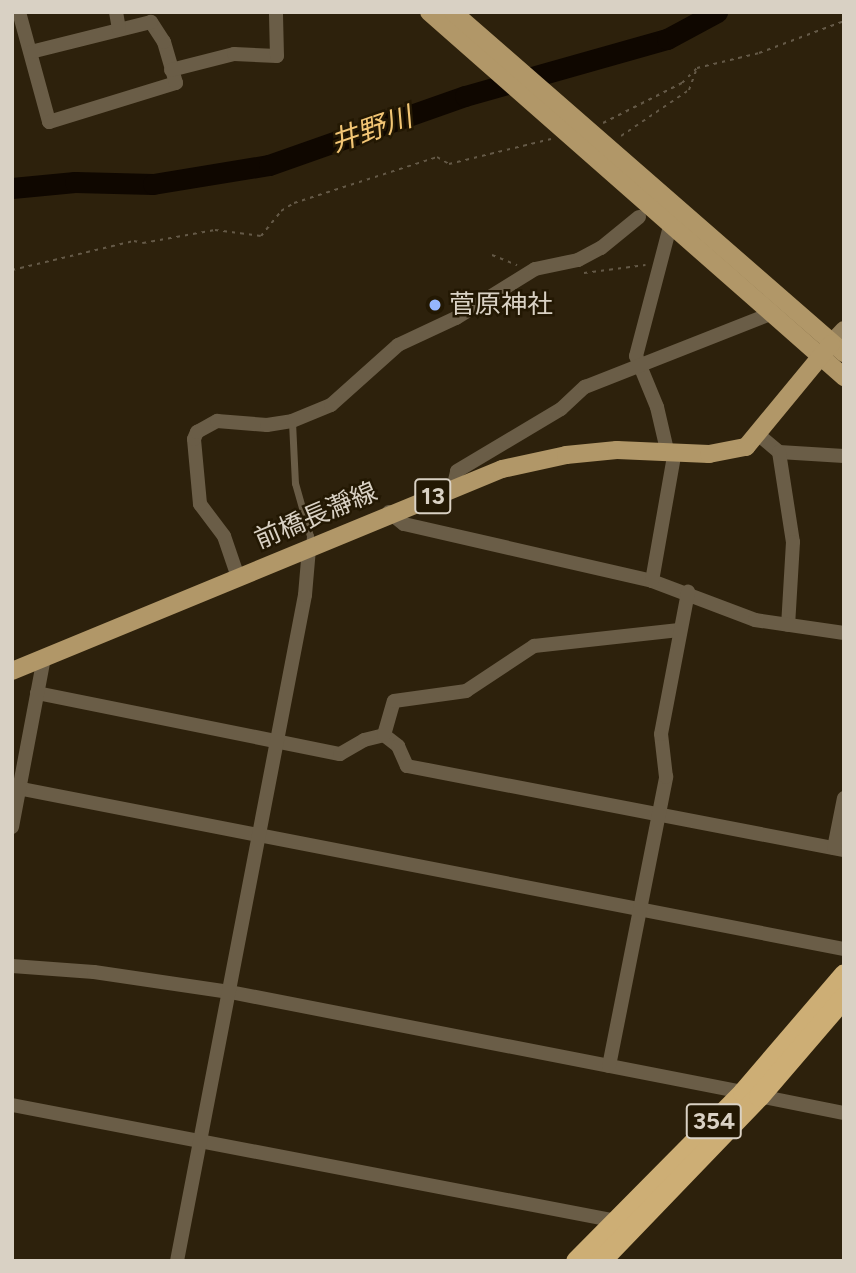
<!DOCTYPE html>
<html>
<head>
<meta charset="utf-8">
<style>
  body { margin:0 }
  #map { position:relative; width:856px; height:1273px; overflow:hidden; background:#2d210c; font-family:Figtree,"Noto Sans JP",sans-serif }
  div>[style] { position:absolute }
  .river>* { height:21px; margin:-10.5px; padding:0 10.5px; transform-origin:10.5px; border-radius:10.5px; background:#0f0700 }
  .path>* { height:2px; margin-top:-1px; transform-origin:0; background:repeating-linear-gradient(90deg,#645947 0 3.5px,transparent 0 8.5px) }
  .lane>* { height:7px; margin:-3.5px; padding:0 3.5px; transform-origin:3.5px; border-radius:3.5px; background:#6a5d47 }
  .street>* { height:14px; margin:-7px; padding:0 7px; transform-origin:7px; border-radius:7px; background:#6a5d47 }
  .secondary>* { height:18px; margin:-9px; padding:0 9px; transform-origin:9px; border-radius:9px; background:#927e5a }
  .primary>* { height:18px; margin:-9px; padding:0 9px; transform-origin:9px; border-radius:9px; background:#b19768 }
  .highway>* { height:21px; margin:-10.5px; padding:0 10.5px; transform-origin:10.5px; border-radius:10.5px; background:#cdae75 }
  .dots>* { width:19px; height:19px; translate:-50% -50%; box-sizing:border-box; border:4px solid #231803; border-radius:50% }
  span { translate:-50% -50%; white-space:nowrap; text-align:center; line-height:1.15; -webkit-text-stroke:5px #231803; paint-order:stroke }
  .shield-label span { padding:2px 5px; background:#231803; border:2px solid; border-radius:5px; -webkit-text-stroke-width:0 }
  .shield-label { font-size:24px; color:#d9d1c4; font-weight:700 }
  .poi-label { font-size:26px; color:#d9d1c4 }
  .left { translate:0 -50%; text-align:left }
  .street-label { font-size:26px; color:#d9d1c4 }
  .water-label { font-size:28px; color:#f3c675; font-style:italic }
  .frame { position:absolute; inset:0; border:14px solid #d9d1c4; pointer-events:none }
</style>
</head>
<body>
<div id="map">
  <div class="river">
    <i style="left:12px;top:188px;width:63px;rotate:-5.4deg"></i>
    <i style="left:75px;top:182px;width:78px;rotate:1.5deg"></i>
    <i style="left:153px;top:184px;width:118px;rotate:-9.3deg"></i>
    <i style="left:269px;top:165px;width:208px;rotate:-19.4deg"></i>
    <i style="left:465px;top:96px;width:210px;rotate:-15.8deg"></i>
    <i style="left:667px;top:39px;width:57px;rotate:-28.4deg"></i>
  </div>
  <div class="path">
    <i style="left:603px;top:123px;width:89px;rotate:-26.9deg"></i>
    <i style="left:682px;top:83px;width:21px;rotate:-45deg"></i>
    <i style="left:697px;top:68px;width:64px;rotate:-13.6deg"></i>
    <i style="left:759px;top:53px;width:91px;rotate:-20.6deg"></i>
    <i style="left:621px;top:136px;width:82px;rotate:-34.1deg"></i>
    <i style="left:689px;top:90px;width:20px;rotate:-70deg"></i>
    <i style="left:492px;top:255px;width:27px;rotate:22deg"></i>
    <i style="left:12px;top:270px;width:125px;rotate:-13.4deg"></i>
    <i style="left:134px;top:241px;width:9px;rotate:13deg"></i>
    <i style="left:143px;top:243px;width:73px;rotate:-10.2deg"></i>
    <i style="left:215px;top:230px;width:46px;rotate:7.4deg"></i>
    <i style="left:261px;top:236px;width:32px;rotate:-51deg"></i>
    <i style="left:281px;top:211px;width:15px;rotate:-32deg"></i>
    <i style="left:294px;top:203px;width:150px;rotate:-17.8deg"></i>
    <i style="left:437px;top:157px;width:14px;rotate:30deg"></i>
    <i style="left:449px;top:164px;width:105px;rotate:-13.8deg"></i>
    <i style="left:584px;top:273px;width:62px;rotate:-7.5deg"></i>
  </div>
  <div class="lane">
    <i style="left:292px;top:422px;width:61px;rotate:87.2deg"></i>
    <i style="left:295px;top:483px;width:55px;rotate:74.2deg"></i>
    <i style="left:310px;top:536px;width:11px;rotate:95deg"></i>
  </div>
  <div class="street">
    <i style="left:19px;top:12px;width:114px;rotate:74.7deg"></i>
    <i style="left:49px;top:122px;width:133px;rotate:-17.1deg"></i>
    <i style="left:176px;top:83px;width:43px;rotate:-106.3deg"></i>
    <i style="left:164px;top:42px;width:24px;rotate:-123deg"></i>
    <i style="left:151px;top:22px;width:124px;rotate:166deg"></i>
    <i style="left:116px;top:12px;width:17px;rotate:80deg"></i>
    <i style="left:171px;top:70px;width:65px;rotate:-14.3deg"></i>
    <i style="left:234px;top:54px;width:43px;rotate:2.7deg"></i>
    <i style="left:277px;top:56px;width:42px;rotate:-91.4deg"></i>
    <i style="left:760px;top:436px;width:25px;rotate:40deg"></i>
    <i style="left:779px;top:452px;width:65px;rotate:3.5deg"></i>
    <i style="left:667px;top:450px;width:44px;rotate:-103.1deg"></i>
    <i style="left:657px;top:407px;width:55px;rotate:-112.4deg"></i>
    <i style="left:636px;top:356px;width:134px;rotate:-75.3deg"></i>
    <i style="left:779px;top:452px;width:91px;rotate:81.2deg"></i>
    <i style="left:793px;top:542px;width:83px;rotate:93.4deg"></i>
    <i style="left:453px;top:489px;width:18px;rotate:-77deg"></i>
    <i style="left:457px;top:471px;width:121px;rotate:-30.8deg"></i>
    <i style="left:561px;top:409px;width:33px;rotate:-43deg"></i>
    <i style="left:585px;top:387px;width:197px;rotate:-21.5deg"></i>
    <i style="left:389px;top:512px;width:19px;rotate:39deg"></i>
    <i style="left:404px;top:524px;width:254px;rotate:12.9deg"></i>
    <i style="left:652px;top:581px;width:110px;rotate:20.7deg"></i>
    <i style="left:755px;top:620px;width:90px;rotate:8.3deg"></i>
    <i style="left:238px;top:577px;width:43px;rotate:-108.9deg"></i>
    <i style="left:224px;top:536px;width:40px;rotate:-127deg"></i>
    <i style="left:200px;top:504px;width:65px;rotate:-95.3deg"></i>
    <i style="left:194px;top:439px;width:8px;rotate:-67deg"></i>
    <i style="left:197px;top:432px;width:23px;rotate:-29deg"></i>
    <i style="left:217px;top:421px;width:50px;rotate:4.6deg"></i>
    <i style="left:267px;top:425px;width:25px;rotate:-9deg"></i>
    <i style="left:292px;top:421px;width:42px;rotate:-22.3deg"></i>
    <i style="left:331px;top:405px;width:90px;rotate:-41.8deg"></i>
    <i style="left:398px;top:345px;width:64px;rotate:-25deg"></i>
    <i style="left:456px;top:318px;width:93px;rotate:-31.8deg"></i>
    <i style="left:535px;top:269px;width:44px;rotate:-11.8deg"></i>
    <i style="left:578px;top:260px;width:26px;rotate:-28deg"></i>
    <i style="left:601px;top:248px;width:49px;rotate:-39.2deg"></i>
    <i style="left:652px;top:581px;width:132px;rotate:-80deg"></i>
    <i style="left:37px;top:693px;width:309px;rotate:11.4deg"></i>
    <i style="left:340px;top:754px;width:28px;rotate:-30deg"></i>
    <i style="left:364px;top:740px;width:21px;rotate:-14deg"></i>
    <i style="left:384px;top:735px;width:18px;rotate:38deg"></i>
    <i style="left:398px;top:746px;width:22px;rotate:66deg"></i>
    <i style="left:407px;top:766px;width:445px;rotate:10.9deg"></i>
    <i style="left:384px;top:735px;width:35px;rotate:-74deg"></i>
    <i style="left:394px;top:701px;width:73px;rotate:-7.9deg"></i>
    <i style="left:466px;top:691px;width:82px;rotate:-33.5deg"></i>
    <i style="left:534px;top:646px;width:146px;rotate:-6.3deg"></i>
    <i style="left:12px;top:787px;width:848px;rotate:11.02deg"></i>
    <i style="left:12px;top:827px;width:172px;rotate:-79.3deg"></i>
    <i style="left:834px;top:848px;width:51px;rotate:-78.7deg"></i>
    <i style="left:12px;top:966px;width:82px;rotate:4.2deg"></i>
    <i style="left:94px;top:972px;width:137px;rotate:8.4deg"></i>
    <i style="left:230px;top:992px;width:523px;rotate:11.03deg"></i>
    <i style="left:609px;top:1066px;width:295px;rotate:-78.8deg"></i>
    <i style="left:666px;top:777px;width:43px;rotate:-96.6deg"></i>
    <i style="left:661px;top:734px;width:145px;rotate:-79.2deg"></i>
    <i style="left:759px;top:1096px;width:87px;rotate:11.3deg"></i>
    <i style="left:12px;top:1105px;width:615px;rotate:10.87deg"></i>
    <i style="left:177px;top:1261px;width:678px;rotate:-79.12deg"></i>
    <i style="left:305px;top:595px;width:47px;rotate:-85.1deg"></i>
  </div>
  <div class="secondary">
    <i style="left:831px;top:344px;width:19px;rotate:-47deg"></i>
  </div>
  <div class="primary">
    <i style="left:429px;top:12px;width:553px;rotate:41.33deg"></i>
    <i style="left:453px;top:12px;width:519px;rotate:41.09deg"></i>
    <i style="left:12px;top:671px;width:530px;rotate:-22.4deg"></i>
    <i style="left:502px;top:469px;width:66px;rotate:-12.3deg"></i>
    <i style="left:566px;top:455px;width:51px;rotate:-5.6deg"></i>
    <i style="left:617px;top:450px;width:92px;rotate:2.5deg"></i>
    <i style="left:709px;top:454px;width:38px;rotate:-11deg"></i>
    <i style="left:746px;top:447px;width:134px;rotate:-50.5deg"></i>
  </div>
  <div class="highway">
    <i style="left:576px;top:1261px;width:238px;rotate:-45.3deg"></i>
    <i style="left:743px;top:1092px;width:155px;rotate:-49.4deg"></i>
    <i style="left:600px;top:1261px;width:229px;rotate:-46.1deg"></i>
    <i style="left:759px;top:1096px;width:130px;rotate:-49.4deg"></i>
  </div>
  <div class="dots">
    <i style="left:435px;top:305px;background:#95b6fd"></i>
  </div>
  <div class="shield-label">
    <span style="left:433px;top:496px">13</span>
    <span style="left:714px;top:1121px">354</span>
  </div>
  <div class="poi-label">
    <span class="left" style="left:449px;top:305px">菅原神社</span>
  </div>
  <div class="street-label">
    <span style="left:316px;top:516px;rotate:-23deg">前橋長瀞線</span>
  </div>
  <div class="water-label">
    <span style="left:371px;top:129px;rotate:-19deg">井野川</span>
  </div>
  <div class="frame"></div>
</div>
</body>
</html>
